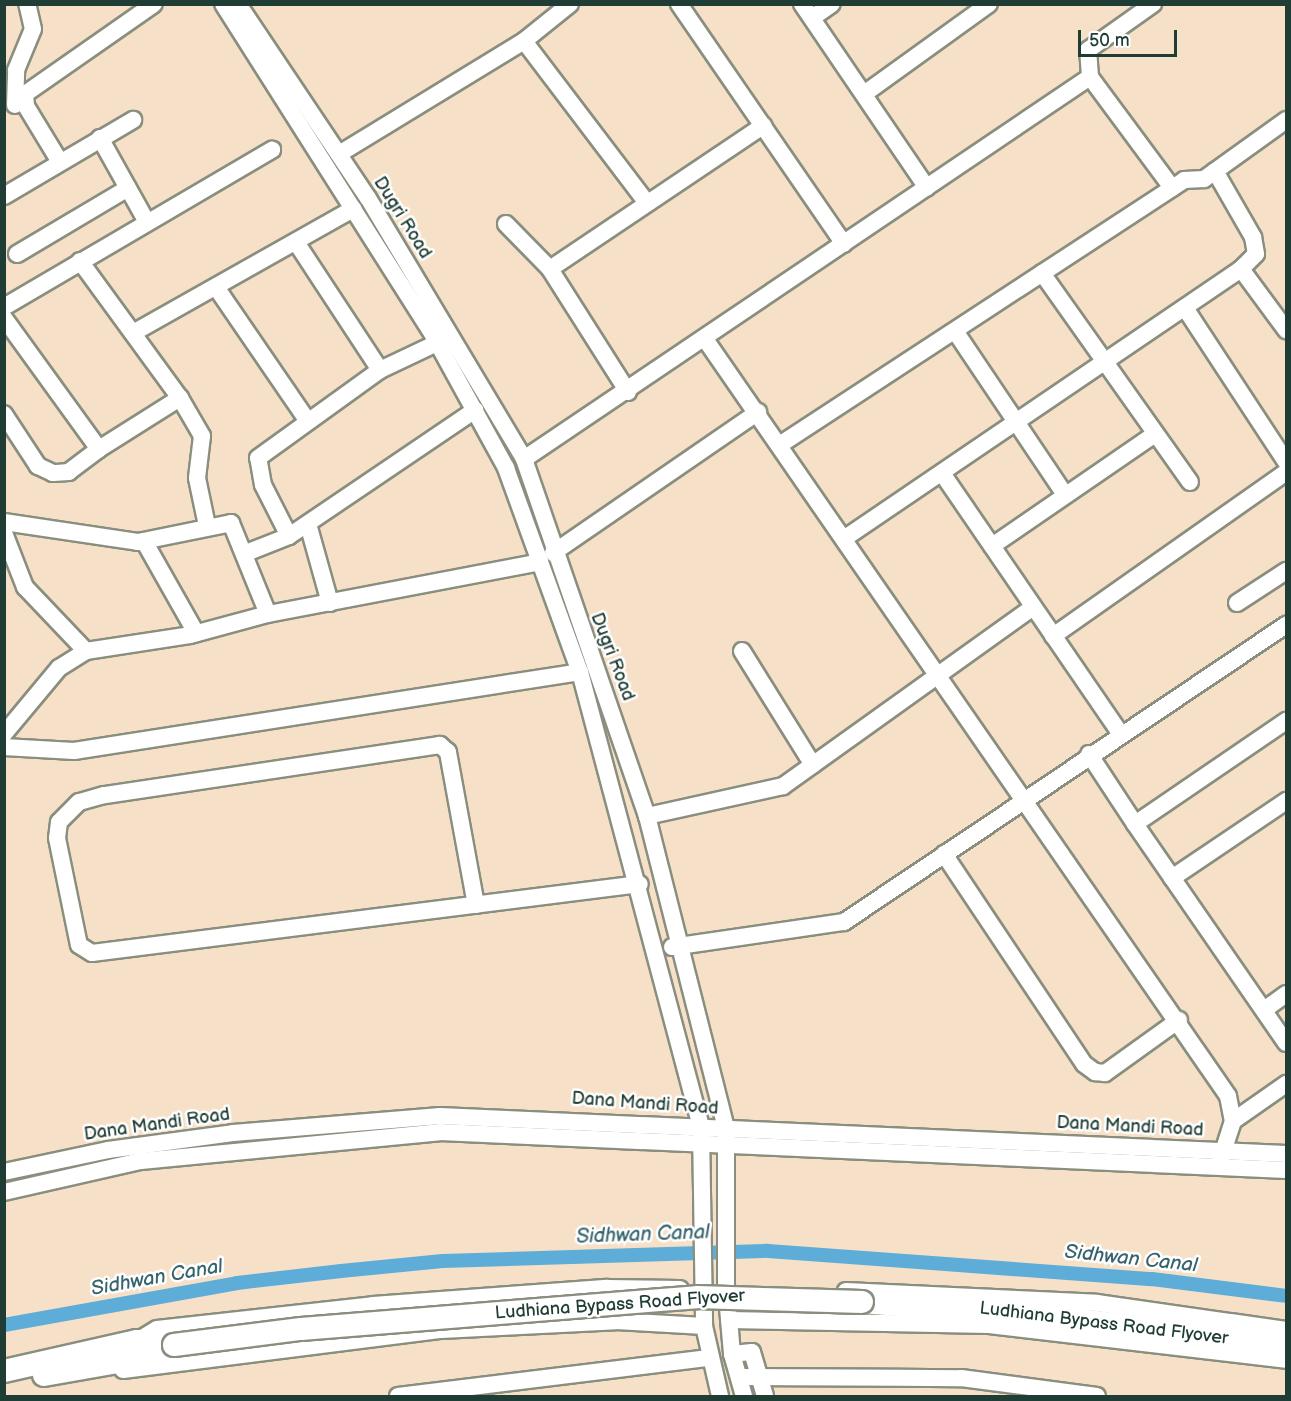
<!DOCTYPE html>
<html>
<head>
<meta charset="utf-8">
<style>
  body { margin:0 }
  #map { position:relative; width:1291px; height:1401px; overflow:hidden; background:#f6e0c8; font-family:"Balsamiq Sans",sans-serif }
  div>[style] { position:absolute }
  .canal>* { height:14px; margin:-7px; padding:0 7px; transform-origin:7px; border-radius:7px; background:#5dadd8 }
  .roads { filter:drop-shadow(2px 0 #8a8e7e) drop-shadow(-2px 0 #8a8e7e) drop-shadow(0 2px #8a8e7e) drop-shadow(0 -2px #8a8e7e) }
  .minor>* { height:16px; margin:-8px; padding:0 8px; transform-origin:8px; border-radius:8px; background:#fff }
  .highway>* { height:22px; margin:-11px; padding:0 11px; transform-origin:11px; border-radius:11px; background:#fff }
  .bridges { filter:drop-shadow(2px 0 #8a8e7e) drop-shadow(-2px 0 #8a8e7e) drop-shadow(0 2px #8a8e7e) drop-shadow(0 -2px #8a8e7e) }
  .highway-bridge>* { height:22px; margin:-11px; padding:0 11px; transform-origin:11px; border-radius:11px; background:#fff }
  span { translate:-50% -50%; white-space:nowrap; text-align:center; line-height:1.15; -webkit-text-stroke:5px #fff; paint-order:stroke }
  .street-label { font-size:18px; color:#1f3d34 }
  .water-label { font-size:20px; color:#35646d; font-style:italic }
  .frame { position:absolute; inset:0; border:6px solid #1f3d34; pointer-events:none }
  .scale { position:absolute; left:1078px; top:30px; width:99px; height:27px; box-sizing:border-box; border:3px solid #1f3d34; border-top:0; padding-left:8px; font-size:18px; line-height:21px; white-space:nowrap; color:#1f3d34; -webkit-text-stroke:4px #fff; paint-order:stroke }
</style>
</head>
<body>
<div id="map">
  <div class="canal">
    <i style="left:4px;top:1325px;width:237px;rotate:-10.2deg"></i>
    <i style="left:237px;top:1283px;width:105px;rotate:-6.6deg"></i>
    <i style="left:341px;top:1271px;width:102px;rotate:-5.6deg"></i>
    <i style="left:443px;top:1261px;width:325px;rotate:-1.8deg"></i>
    <i style="left:768px;top:1251px;width:385px;rotate:4.2deg"></i>
    <i style="left:1152px;top:1279px;width:135px;rotate:7.2deg"></i>
  </div>
  <div class="roads">
    <div class="minor">
      <i style="left:223px;top:4px;width:392px;rotate:57.6deg"></i>
      <i style="left:433px;top:335px;width:152px;rotate:61.2deg"></i>
      <i style="left:506px;top:468px;width:217px;rotate:70.1deg"></i>
      <i style="left:580px;top:672px;width:472px;rotate:75.1deg"></i>
      <i style="left:701px;top:1128px;width:198px;rotate:89.1deg"></i>
      <i style="left:704px;top:1326px;width:72px;rotate:77.1deg"></i>
      <i style="left:238px;top:4px;width:234px;rotate:56.2deg"></i>
      <i style="left:368px;top:198px;width:304px;rotate:59.1deg"></i>
      <i style="left:524px;top:459px;width:378px;rotate:71deg"></i>
      <i style="left:647px;top:816px;width:323px;rotate:75.8deg"></i>
      <i style="left:726px;top:1129px;width:156px;rotate:90deg"></i>
      <i style="left:726px;top:1285px;width:69px;rotate:85deg"></i>
      <i style="left:732px;top:1354px;width:44px;rotate:74.1deg"></i>
      <i style="left:679px;top:4px;width:291px;rotate:55.5deg"></i>
      <i style="left:802px;top:4px;width:222px;rotate:55.8deg"></i>
      <i style="left:812px;top:18px;width:24px;rotate:-35deg"></i>
      <i style="left:524px;top:41px;width:203px;rotate:52.8deg"></i>
      <i style="left:1090px;top:77px;width:138px;rotate:53.5deg"></i>
      <i style="left:864px;top:94px;width:154px;rotate:-35.8deg"></i>
      <i style="left:15px;top:105px;width:35px;rotate:-88deg"></i>
      <i style="left:16px;top:70px;width:44px;rotate:-67.5deg"></i>
      <i style="left:33px;top:29px;width:26px;rotate:-103deg"></i>
      <i style="left:100px;top:138px;width:96px;rotate:60.8deg"></i>
      <i style="left:339px;top:154px;width:217px;rotate:-31.4deg"></i>
      <i style="left:524px;top:41px;width:59px;rotate:-38.8deg"></i>
      <i style="left:60px;top:162px;width:66px;rotate:-121.3deg"></i>
      <i style="left:26px;top:106px;width:12px;rotate:-95deg"></i>
      <i style="left:25px;top:94px;width:157px;rotate:-34.9deg"></i>
      <i style="left:4px;top:196px;width:150px;rotate:-30.5deg"></i>
      <i style="left:506px;top:224px;width:63px;rotate:45.6deg"></i>
      <i style="left:17px;top:254px;width:129px;rotate:-30.7deg"></i>
      <i style="left:80px;top:261px;width:170px;rotate:53.9deg"></i>
      <i style="left:180px;top:398px;width:44px;rotate:59.9deg"></i>
      <i style="left:202px;top:436px;width:42px;rotate:96.8deg"></i>
      <i style="left:197px;top:478px;width:49px;rotate:78.2deg"></i>
      <i style="left:1241px;top:269px;width:76px;rotate:53.6deg"></i>
      <i style="left:1042px;top:273px;width:256px;rotate:54.7deg"></i>
      <i style="left:216px;top:287px;width:161px;rotate:55.6deg"></i>
      <i style="left:4px;top:307px;width:311px;rotate:-30.4deg"></i>
      <i style="left:1185px;top:308px;width:184px;rotate:56.7deg"></i>
      <i style="left:4px;top:318px;width:162px;rotate:54.1deg"></i>
      <i style="left:99px;top:449px;width:38px;rotate:143deg"></i>
      <i style="left:69px;top:472px;width:16px;rotate:176deg"></i>
      <i style="left:53px;top:473px;width:17px;rotate:-155deg"></i>
      <i style="left:38px;top:466px;width:62px;rotate:-123.2deg"></i>
      <i style="left:955px;top:331px;width:197px;rotate:56.1deg"></i>
      <i style="left:133px;top:333px;width:253px;rotate:-29.4deg"></i>
      <i style="left:705px;top:339px;width:920px;rotate:55.36deg"></i>
      <i style="left:1228px;top:1096px;width:25px;rotate:79deg"></i>
      <i style="left:1233px;top:1121px;width:42px;rotate:108deg"></i>
      <i style="left:380px;top:370px;width:63px;rotate:-25.3deg"></i>
      <i style="left:628px;top:392px;width:146px;rotate:-122.4deg"></i>
      <i style="left:550px;top:269px;width:257px;rotate:-33.9deg"></i>
      <i style="left:781px;top:444px;width:482px;rotate:-33.2deg"></i>
      <i style="left:1184px;top:180px;width:20px;rotate:-3deg"></i>
      <i style="left:1204px;top:179px;width:101px;rotate:-35.7deg"></i>
      <i style="left:99px;top:449px;width:96px;rotate:-32.2deg"></i>
      <i style="left:524px;top:459px;width:683px;rotate:-34.02deg"></i>
      <i style="left:1090px;top:77px;width:27px;rotate:-94deg"></i>
      <i style="left:1088px;top:50px;width:80px;rotate:-35.3deg"></i>
      <i style="left:942px;top:473px;width:315px;rotate:55.6deg"></i>
      <i style="left:4px;top:522px;width:135px;rotate:8.5deg"></i>
      <i style="left:138px;top:542px;width:95px;rotate:-11.5deg"></i>
      <i style="left:231px;top:523px;width:98px;rotate:67.9deg"></i>
      <i style="left:308px;top:524px;width:82px;rotate:74.4deg"></i>
      <i style="left:4px;top:533px;width:58px;rotate:68.7deg"></i>
      <i style="left:25px;top:587px;width:88px;rotate:46.4deg"></i>
      <i style="left:289px;top:536px;width:57px;rotate:-117deg"></i>
      <i style="left:263px;top:485px;width:27px;rotate:-100deg"></i>
      <i style="left:258px;top:458px;width:150px;rotate:-35.8deg"></i>
      <i style="left:380px;top:370px;width:153px;rotate:-123.3deg"></i>
      <i style="left:845px;top:538px;width:479px;rotate:-34.2deg"></i>
      <i style="left:1241px;top:269px;width:21px;rotate:-45deg"></i>
      <i style="left:1256px;top:254px;width:17px;rotate:-100deg"></i>
      <i style="left:1253px;top:237px;width:76px;rotate:-119.9deg"></i>
      <i style="left:144px;top:541px;width:106px;rotate:60.5deg"></i>
      <i style="left:992px;top:546px;width:198px;rotate:-34.5deg"></i>
      <i style="left:246px;top:553px;width:46px;rotate:-21.6deg"></i>
      <i style="left:289px;top:536px;width:225px;rotate:-34.1deg"></i>
      <i style="left:553px;top:553px;width:249px;rotate:-34.5deg"></i>
      <i style="left:1237px;top:603px;width:59px;rotate:-33.1deg"></i>
      <i style="left:1053px;top:636px;width:285px;rotate:-35.1deg"></i>
      <i style="left:742px;top:651px;width:134px;rotate:58.1deg"></i>
      <i style="left:4px;top:734px;width:86px;rotate:-50.2deg"></i>
      <i style="left:59px;top:668px;width:32px;rotate:-32deg"></i>
      <i style="left:86px;top:651px;width:105px;rotate:-8.7deg"></i>
      <i style="left:190px;top:635px;width:81px;rotate:-15.1deg"></i>
      <i style="left:268px;top:614px;width:277px;rotate:-10.8deg"></i>
      <i style="left:4px;top:747px;width:70px;rotate:3.3deg"></i>
      <i style="left:74px;top:751px;width:512px;rotate:-8.87deg"></i>
      <i style="left:1089px;top:754px;width:84px;rotate:56.7deg"></i>
      <i style="left:1135px;top:824px;width:183px;rotate:-34.3deg"></i>
      <i style="left:647px;top:816px;width:139px;rotate:-12.4deg"></i>
      <i style="left:783px;top:786px;width:307px;rotate:-35.6deg"></i>
      <i style="left:1135px;top:824px;width:266px;rotate:55.4deg"></i>
      <i style="left:944px;top:854px;width:252px;rotate:56.3deg"></i>
      <i style="left:1084px;top:1064px;width:14px;rotate:36deg"></i>
      <i style="left:1095px;top:1072px;width:10px;rotate:6deg"></i>
      <i style="left:1105px;top:1073px;width:91px;rotate:-35.6deg"></i>
      <i style="left:1172px;top:878px;width:138px;rotate:-34deg"></i>
      <i style="left:476px;top:905px;width:156px;rotate:-100.4deg"></i>
      <i style="left:448px;top:752px;width:11px;rotate:-139deg"></i>
      <i style="left:440px;top:745px;width:340px;rotate:171.5deg"></i>
      <i style="left:104px;top:795px;width:26px;rotate:164deg"></i>
      <i style="left:79px;top:802px;width:28px;rotate:135deg"></i>
      <i style="left:59px;top:822px;width:16px;rotate:97deg"></i>
      <i style="left:57px;top:838px;width:109px;rotate:78.4deg"></i>
      <i style="left:79px;top:945px;width:15px;rotate:32deg"></i>
      <i style="left:92px;top:953px;width:552px;rotate:-7.18deg"></i>
      <i style="left:672px;top:947px;width:174px;rotate:-8.3deg"></i>
      <i style="left:844px;top:922px;width:533px;rotate:-33.9deg"></i>
      <i style="left:1264px;top:1010px;width:27px;rotate:-36deg"></i>
      <i style="left:1233px;top:1121px;width:65px;rotate:-34.9deg"></i>
      <i style="left:4px;top:1172px;width:106px;rotate:-11.9deg"></i>
      <i style="left:108px;top:1150px;width:126px;rotate:-7.7deg"></i>
      <i style="left:233px;top:1133px;width:208px;rotate:-4.7deg"></i>
      <i style="left:440px;top:1116px;width:847px;rotate:2.57deg"></i>
      <i style="left:4px;top:1192px;width:140px;rotate:-12.8deg"></i>
      <i style="left:141px;top:1161px;width:300px;rotate:-5.5deg"></i>
      <i style="left:440px;top:1132px;width:847px;rotate:2.57deg"></i>
      <i style="left:846px;top:1291px;width:251px;rotate:2.7deg"></i>
      <i style="left:1097px;top:1303px;width:191px;rotate:8.1deg"></i>
      <i style="left:729px;top:1320px;width:260px;rotate:1.1deg"></i>
      <i style="left:989px;top:1325px;width:299px;rotate:6.7deg"></i>
      <i style="left:137px;top:1341px;width:23px;rotate:-31deg"></i>
      <i style="left:157px;top:1329px;width:217px;rotate:-6.3deg"></i>
      <i style="left:373px;top:1305px;width:235px;rotate:-4.2deg"></i>
      <i style="left:607px;top:1288px;width:73px;rotate:0.8deg"></i>
      <i style="left:732px;top:1354px;width:20px;rotate:-6deg"></i>
      <i style="left:752px;top:1352px;width:46px;rotate:73.5deg"></i>
      <i style="left:123px;top:1370px;width:321px;rotate:-7.2deg"></i>
      <i style="left:441px;top:1330px;width:175px;rotate:-2.9deg"></i>
      <i style="left:616px;top:1321px;width:88px;rotate:3.3deg"></i>
      <i style="left:739px;top:1377px;width:222px;rotate:0.3deg"></i>
      <i style="left:961px;top:1378px;width:137px;rotate:7.5deg"></i>
      <i style="left:398px;top:1396px;width:311px;rotate:-7deg"></i>
    </div>
    <div class="highway">
      <i style="left:862px;top:1302px;width:220px;rotate:4.7deg"></i>
      <i style="left:1081px;top:1320px;width:207px;rotate:7.2deg"></i>
      <i style="left:4px;top:1371px;width:136px;rotate:-12.7deg"></i>
      <i style="left:137px;top:1341px;width:37px;rotate:6deg"></i>
      <i style="left:44px;top:1375px;width:104px;rotate:-10deg"></i>
      <i style="left:146px;top:1357px;width:25px;rotate:-29deg"></i>
    </div>
  </div>
  <div class="bridges">
    <div class="highway-bridge">
      <i style="left:174px;top:1345px;width:128px;rotate:-7.2deg"></i>
      <i style="left:301px;top:1329px;width:397px;rotate:-4.6deg"></i>
      <i style="left:697px;top:1297px;width:165px;rotate:1.7deg"></i>
    </div>
  </div>
  <div class="street-label">
    <span style="left:402px;top:218px;rotate:58deg">Dugri Road</span>
    <span style="left:612px;top:657px;rotate:69deg">Dugri Road</span>
    <span style="left:645px;top:1104px;rotate:4deg">Dana Mandi Road</span>
    <span style="left:157px;top:1125px;rotate:-8deg">Dana Mandi Road</span>
    <span style="left:1130px;top:1127px;rotate:3deg">Dana Mandi Road</span>
    <span style="left:620px;top:1305px;rotate:-4deg">Ludhiana Bypass Road Flyover</span>
    <span style="left:1104px;top:1324px;rotate:7deg">Ludhiana Bypass Road Flyover</span>
  </div>
  <div class="water-label">
    <span style="left:643px;top:1235px;rotate:-2deg">Sidhwan Canal</span>
    <span style="left:1131px;top:1259px;rotate:6deg">Sidhwan Canal</span>
    <span style="left:157px;top:1278px;rotate:-10deg">Sidhwan Canal</span>
  </div>
  <div class="frame"></div>
  <div class="scale">50 m</div>
</div>
</body>
</html>
